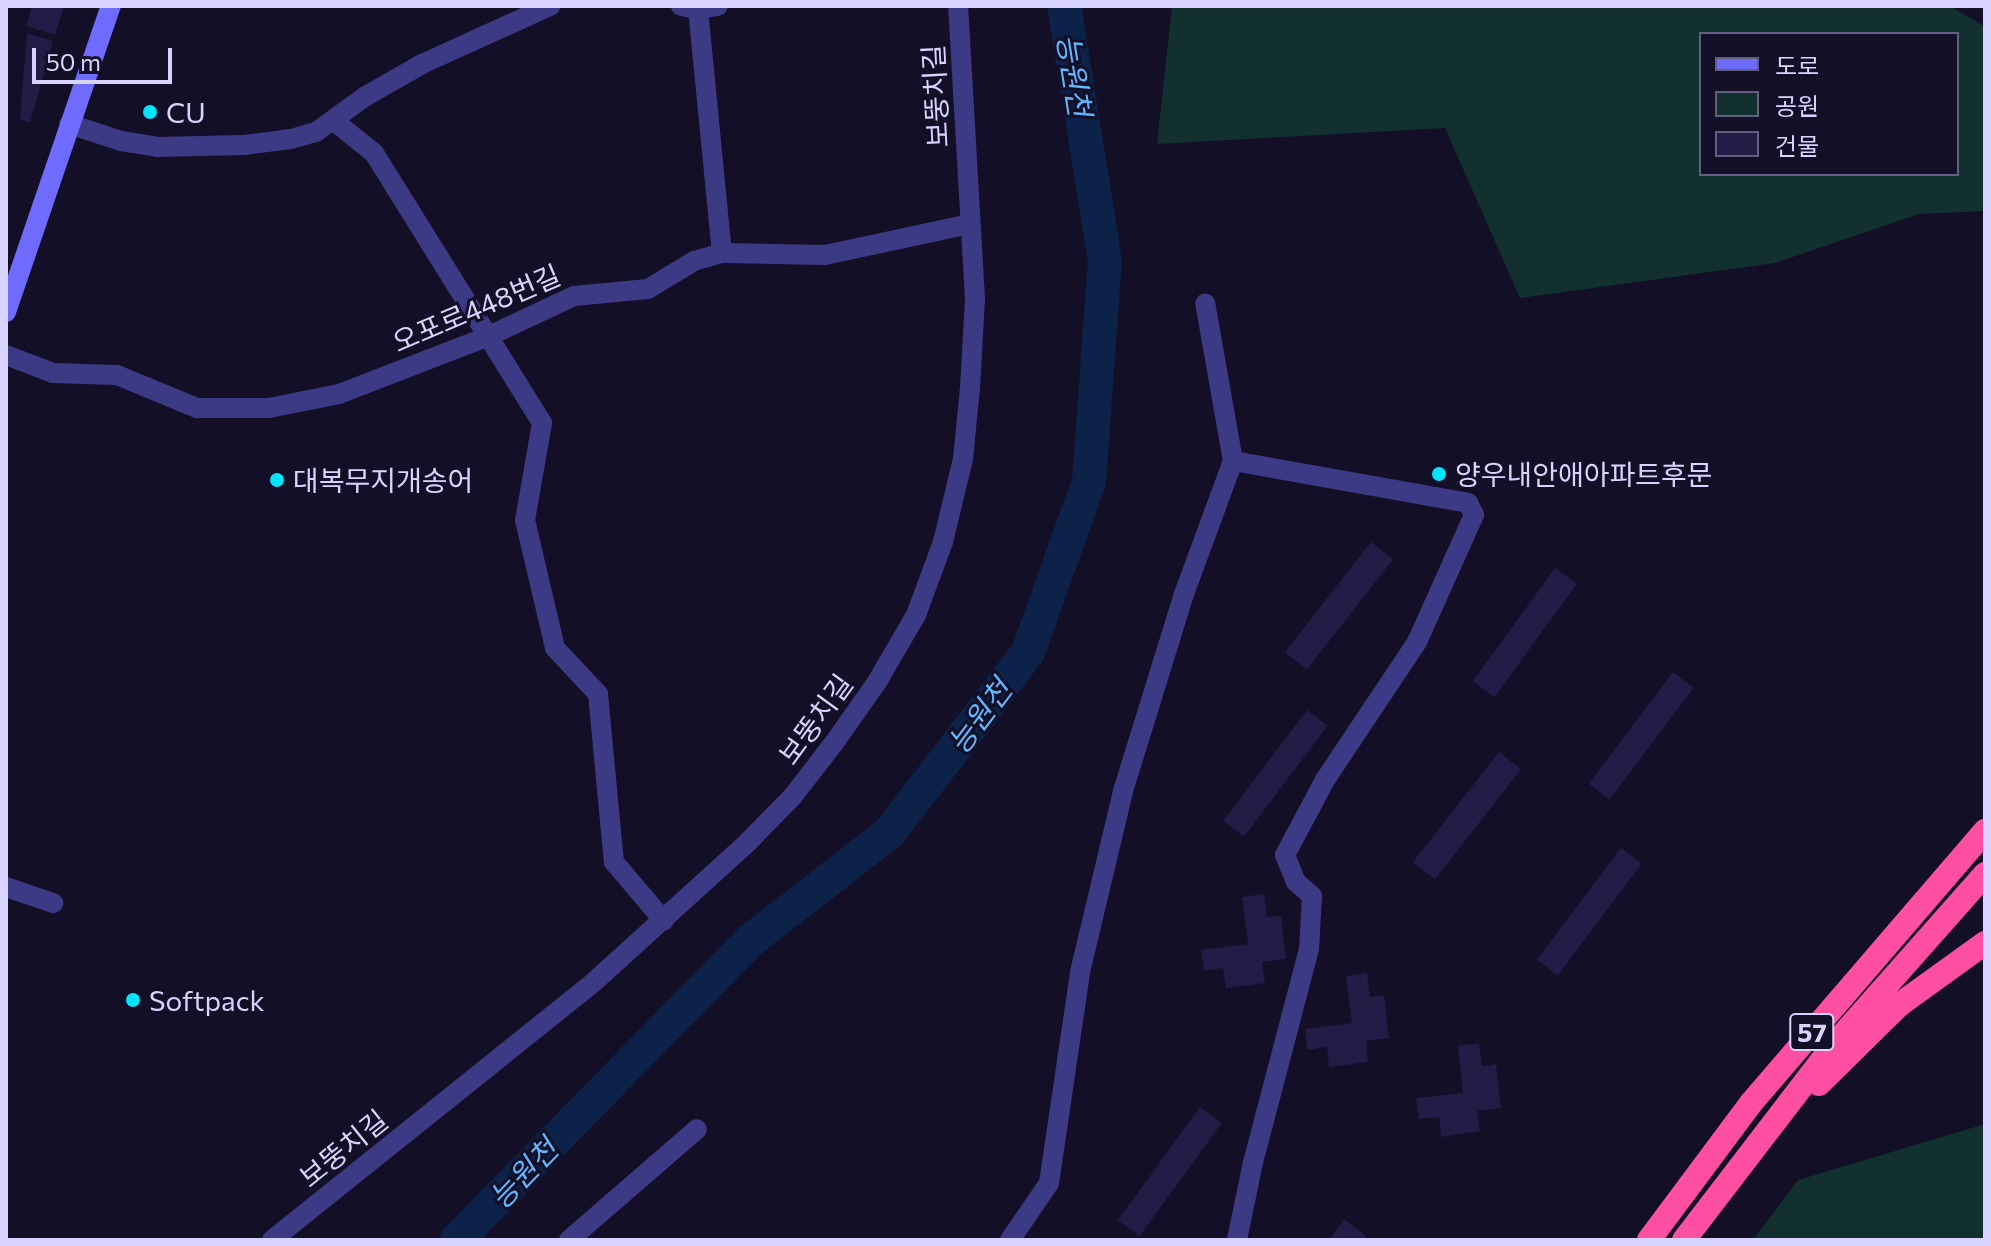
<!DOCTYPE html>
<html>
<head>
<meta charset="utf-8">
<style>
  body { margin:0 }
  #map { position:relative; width:1991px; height:1246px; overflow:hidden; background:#130f26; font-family:Commissioner,"Noto Sans KR",sans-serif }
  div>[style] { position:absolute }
  .green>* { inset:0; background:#12302f }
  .river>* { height:34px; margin:-17px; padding:0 17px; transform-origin:17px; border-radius:17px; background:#0c2248 }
  .building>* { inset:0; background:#241b47; transform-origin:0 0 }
  .street>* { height:20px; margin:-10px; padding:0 10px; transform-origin:10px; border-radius:10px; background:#3d3a85 }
  .secondary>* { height:20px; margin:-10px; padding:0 10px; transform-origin:10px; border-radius:10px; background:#6f6bff }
  .highway>* { height:24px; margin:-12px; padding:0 12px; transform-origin:12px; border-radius:12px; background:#ff4fa3 }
  .dots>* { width:22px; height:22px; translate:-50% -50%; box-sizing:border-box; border:4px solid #130f26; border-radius:50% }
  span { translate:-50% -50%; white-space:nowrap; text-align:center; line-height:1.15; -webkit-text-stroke:6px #130f26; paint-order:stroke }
  .shield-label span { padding:2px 6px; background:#130f26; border:2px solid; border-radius:6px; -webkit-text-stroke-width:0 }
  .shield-label { font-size:26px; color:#d9d4ff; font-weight:700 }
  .street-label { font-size:28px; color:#d9d4ff }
  .poi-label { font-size:28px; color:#d9d4ff }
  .left { translate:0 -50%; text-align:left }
  .water-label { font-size:30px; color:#62b6ff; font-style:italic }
  .frame { position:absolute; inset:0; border:8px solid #d9d4ff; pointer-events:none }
  .legend { position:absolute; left:1699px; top:32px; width:260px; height:144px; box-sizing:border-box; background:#130f26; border:2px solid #625e7d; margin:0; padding:10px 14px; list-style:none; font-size:24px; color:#d9d4ff }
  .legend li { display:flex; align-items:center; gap:16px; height:40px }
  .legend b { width:40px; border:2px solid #625e7d }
  .scale { position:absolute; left:32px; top:48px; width:140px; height:36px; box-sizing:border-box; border:4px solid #d9d4ff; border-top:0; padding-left:10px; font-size:24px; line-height:28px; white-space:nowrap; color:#d9d4ff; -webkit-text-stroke:6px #130f26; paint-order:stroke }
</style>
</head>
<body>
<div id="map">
  <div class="green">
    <i style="clip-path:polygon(evenodd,1172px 6px,1950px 6px,1985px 27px,1985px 211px,1919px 214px,1775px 263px,1520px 298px,1445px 128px,1157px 144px,1172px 6px,1701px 34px,1957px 34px,1957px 174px,1701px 174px,1701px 34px)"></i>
    <i style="clip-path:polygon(1985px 1124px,1985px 1240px,1753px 1240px,1798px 1180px)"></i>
  </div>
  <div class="river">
    <i style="left:457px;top:1240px;width:420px;rotate:-45.6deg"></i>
    <i style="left:751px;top:940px;width:176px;rotate:-37.8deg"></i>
    <i style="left:890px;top:832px;width:227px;rotate:-52.5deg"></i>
    <i style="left:1028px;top:652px;width:181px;rotate:-70.3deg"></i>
    <i style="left:1089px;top:482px;width:222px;rotate:-85.9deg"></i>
    <i style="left:1105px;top:261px;width:258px;rotate:-99.1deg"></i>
  </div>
  <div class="building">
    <i style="clip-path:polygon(32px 6px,64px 6px,55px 35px,26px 26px)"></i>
    <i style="clip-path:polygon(27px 33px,53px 41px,30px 123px,20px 119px)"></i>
    <i style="left:1371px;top:542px;width:28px;height:140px;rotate:38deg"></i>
    <i style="left:1555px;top:568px;width:27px;height:140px;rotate:36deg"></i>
    <i style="left:1673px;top:672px;width:26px;height:140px;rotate:37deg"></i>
    <i style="left:1307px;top:710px;width:26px;height:139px;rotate:37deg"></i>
    <i style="left:1499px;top:752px;width:28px;height:140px;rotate:38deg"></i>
    <i style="left:1621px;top:848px;width:26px;height:140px;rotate:37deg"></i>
    <i style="clip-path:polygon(1264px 894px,1267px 917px,1281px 916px,1286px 959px,1262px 962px,1265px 983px,1226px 988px,1223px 968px,1204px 971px,1201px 950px,1248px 944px,1242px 897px)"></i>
    <i style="clip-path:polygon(1367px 973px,1370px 997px,1384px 995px,1389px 1038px,1366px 1041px,1368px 1062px,1329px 1067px,1327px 1047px,1307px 1050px,1305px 1029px,1352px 1023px,1346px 976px)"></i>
    <i style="clip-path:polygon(1479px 1043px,1482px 1066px,1496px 1064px,1501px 1108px,1477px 1111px,1480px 1131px,1441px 1137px,1439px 1117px,1419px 1119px,1416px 1098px,1463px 1093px,1458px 1046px)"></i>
    <i style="left:1200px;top:1107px;width:27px;height:140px;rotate:36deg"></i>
    <i style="clip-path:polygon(1344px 1219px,1366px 1236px,1363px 1240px,1329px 1240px)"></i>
  </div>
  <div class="street">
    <i style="left:681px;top:6px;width:17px;rotate:10deg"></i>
    <i style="left:698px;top:9px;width:20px;rotate:-9deg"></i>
    <i style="left:698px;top:9px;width:245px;rotate:84.4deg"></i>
    <i style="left:334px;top:121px;width:51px;rotate:38.7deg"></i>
    <i style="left:374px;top:153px;width:318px;rotate:58.1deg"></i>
    <i style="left:542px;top:423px;width:98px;rotate:99.9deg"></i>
    <i style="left:525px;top:520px;width:131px;rotate:76.8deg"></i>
    <i style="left:555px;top:648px;width:63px;rotate:46.9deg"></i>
    <i style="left:598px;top:694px;width:169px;rotate:84.6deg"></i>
    <i style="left:614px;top:862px;width:77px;rotate:49.7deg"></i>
    <i style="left:69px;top:124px;width:55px;rotate:18.1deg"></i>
    <i style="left:121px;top:141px;width:36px;rotate:9deg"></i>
    <i style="left:157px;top:147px;width:87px;rotate:-1.3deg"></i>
    <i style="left:244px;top:145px;width:47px;rotate:-7.3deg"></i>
    <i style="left:291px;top:139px;width:26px;rotate:-16deg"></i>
    <i style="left:316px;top:132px;width:62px;rotate:-35.8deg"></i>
    <i style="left:366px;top:96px;width:64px;rotate:-29.7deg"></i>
    <i style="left:422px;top:64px;width:141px;rotate:-24.4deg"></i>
    <i style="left:6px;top:355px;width:50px;rotate:21deg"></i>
    <i style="left:53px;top:373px;width:64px;rotate:1.8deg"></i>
    <i style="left:117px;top:375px;width:87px;rotate:22.4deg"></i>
    <i style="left:197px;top:408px;width:72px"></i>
    <i style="left:269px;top:408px;width:71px;rotate:-11.3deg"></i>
    <i style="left:339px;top:394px;width:161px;rotate:-21.1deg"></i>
    <i style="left:489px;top:336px;width:94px;rotate:-25.2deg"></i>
    <i style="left:574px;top:296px;width:74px;rotate:-5.4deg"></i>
    <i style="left:648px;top:289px;width:54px;rotate:-31.3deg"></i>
    <i style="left:694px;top:261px;width:29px;rotate:-16deg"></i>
    <i style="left:722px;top:253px;width:103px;rotate:1.1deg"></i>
    <i style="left:825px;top:255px;width:148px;rotate:-12.1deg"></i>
    <i style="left:1233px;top:461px;width:239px;rotate:10.1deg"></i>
    <i style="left:1468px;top:503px;width:13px;rotate:63deg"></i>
    <i style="left:1474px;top:515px;width:139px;rotate:114.2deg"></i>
    <i style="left:1417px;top:642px;width:166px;rotate:123.7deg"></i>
    <i style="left:1325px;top:780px;width:85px;rotate:118.1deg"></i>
    <i style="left:1285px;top:855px;width:29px;rotate:68deg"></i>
    <i style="left:1296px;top:882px;width:21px;rotate:41deg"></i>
    <i style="left:1312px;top:896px;width:53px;rotate:93.2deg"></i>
    <i style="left:1309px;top:949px;width:220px;rotate:104.7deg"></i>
    <i style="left:1253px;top:1162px;width:80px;rotate:101.6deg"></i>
    <i style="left:6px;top:887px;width:50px;rotate:18.8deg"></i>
    <i style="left:272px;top:1240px;width:415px;rotate:-38.7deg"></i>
    <i style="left:596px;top:980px;width:205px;rotate:-42.2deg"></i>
    <i style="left:748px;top:842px;width:64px;rotate:-45.6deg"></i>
    <i style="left:793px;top:796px;width:67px;rotate:-52.3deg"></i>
    <i style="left:834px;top:743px;width:75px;rotate:-54.8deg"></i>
    <i style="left:877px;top:682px;width:78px;rotate:-59.8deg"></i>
    <i style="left:916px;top:615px;width:78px;rotate:-69.7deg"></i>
    <i style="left:943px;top:542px;width:85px;rotate:-76.5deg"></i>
    <i style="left:963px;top:459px;width:71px;rotate:-84.4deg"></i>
    <i style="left:970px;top:388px;width:89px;rotate:-86.8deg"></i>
    <i style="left:975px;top:299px;width:293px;rotate:-93.3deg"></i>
    <i style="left:569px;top:1240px;width:169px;rotate:-40.9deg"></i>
    <i style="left:1010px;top:1240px;width:69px;rotate:-55.6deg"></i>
    <i style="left:1049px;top:1183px;width:213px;rotate:-81.6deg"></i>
    <i style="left:1080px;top:972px;width:186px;rotate:-76.6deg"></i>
    <i style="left:1123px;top:791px;width:206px;rotate:-72.8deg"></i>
    <i style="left:1184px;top:594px;width:142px;rotate:-69.8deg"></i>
    <i style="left:1233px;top:461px;width:160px;rotate:-100deg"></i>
  </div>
  <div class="secondary">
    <i style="left:6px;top:312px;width:324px;rotate:-71.1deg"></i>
  </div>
  <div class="highway">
    <i style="left:1819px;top:1084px;width:112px;rotate:-44.6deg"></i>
    <i style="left:1899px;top:1005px;width:106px;rotate:-35.8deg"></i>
    <i style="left:1649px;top:1240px;width:171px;rotate:-53.3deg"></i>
    <i style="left:1751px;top:1103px;width:359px;rotate:-49.3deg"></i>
    <i style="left:1684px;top:1240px;width:243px;rotate:-52.5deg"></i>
    <i style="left:1832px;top:1047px;width:231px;rotate:-48.5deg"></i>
  </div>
  <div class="dots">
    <i style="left:150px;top:112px;background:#00e5ff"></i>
    <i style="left:1439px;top:474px;background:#00e5ff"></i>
    <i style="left:277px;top:480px;background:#00e5ff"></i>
    <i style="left:133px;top:1000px;background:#00e5ff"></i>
  </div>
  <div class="shield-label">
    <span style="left:1812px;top:1032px">57</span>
  </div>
  <div class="street-label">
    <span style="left:935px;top:96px;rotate:-93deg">보뚱치길</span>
    <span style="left:476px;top:308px;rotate:-23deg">오포로448번길</span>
    <span style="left:815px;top:719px;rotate:-54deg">보뚱치길</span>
    <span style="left:343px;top:1148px;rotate:-39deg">보뚱치길</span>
  </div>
  <div class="poi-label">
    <span class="left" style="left:166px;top:112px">CU</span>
    <span class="left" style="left:1455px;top:474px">양우내안애아파트후문</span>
    <span class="left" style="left:293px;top:480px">대복무지개송어</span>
    <span class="left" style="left:149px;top:1000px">Softpack</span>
  </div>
  <div class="water-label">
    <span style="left:1075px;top:75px;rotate:81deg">능원천</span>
    <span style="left:979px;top:716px;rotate:-53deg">능원천</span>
    <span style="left:523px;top:1173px;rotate:-46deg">능원천</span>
  </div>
  <div class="frame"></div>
  <ul class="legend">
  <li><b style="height:10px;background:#6f6bff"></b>도로</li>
  <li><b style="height:22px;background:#12302f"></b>공원</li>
  <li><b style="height:22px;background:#241b47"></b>건물</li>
  </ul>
  <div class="scale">50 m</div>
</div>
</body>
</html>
